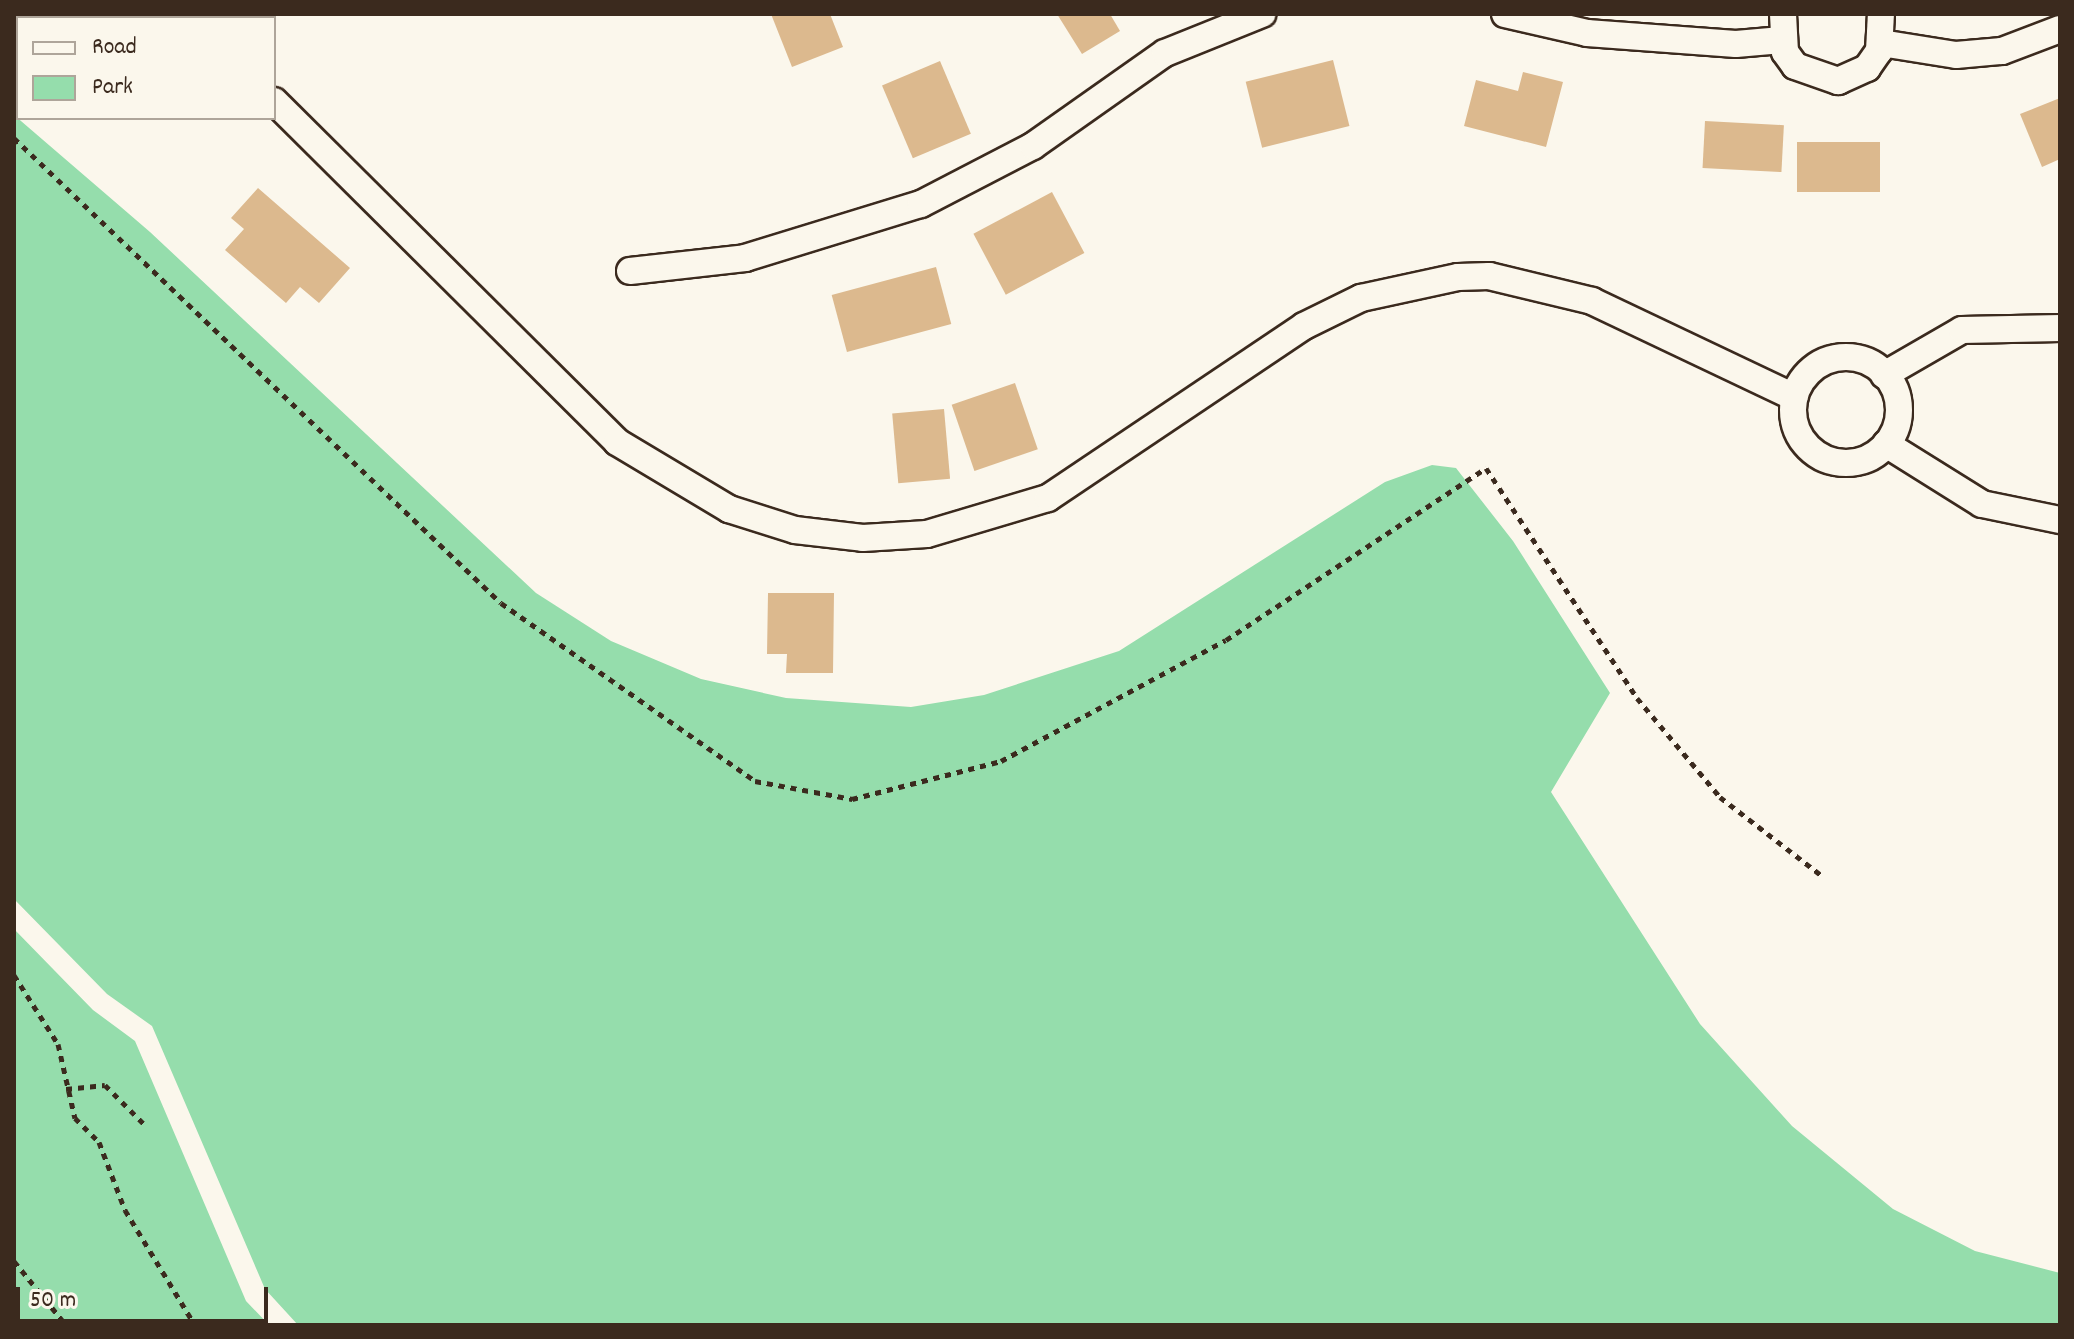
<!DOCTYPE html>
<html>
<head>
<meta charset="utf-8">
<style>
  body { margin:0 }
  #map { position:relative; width:2074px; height:1339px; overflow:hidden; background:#fbf7ec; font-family:Dekko,sans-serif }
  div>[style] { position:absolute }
  .green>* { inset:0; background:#95ddac }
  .building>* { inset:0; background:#dcb98e; transform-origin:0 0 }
  .path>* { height:5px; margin-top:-2.5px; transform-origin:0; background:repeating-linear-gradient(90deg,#3b2a1e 0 6px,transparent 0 12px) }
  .roads { filter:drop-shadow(2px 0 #3b2a1e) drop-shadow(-2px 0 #3b2a1e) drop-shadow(0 2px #3b2a1e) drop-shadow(0 -2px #3b2a1e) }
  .minor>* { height:26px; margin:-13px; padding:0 13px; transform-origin:13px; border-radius:13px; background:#fbf7ec }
  .minor>.ring { margin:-13px; padding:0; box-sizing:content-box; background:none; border:26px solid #fbf7ec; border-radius:50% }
  span { translate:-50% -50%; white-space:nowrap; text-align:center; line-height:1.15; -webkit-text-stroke:7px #fbf7ec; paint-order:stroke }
  .frame { position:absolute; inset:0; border:16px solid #3b2a1e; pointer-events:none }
  .legend { position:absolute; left:16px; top:16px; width:260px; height:104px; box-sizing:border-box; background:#fbf7ec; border:2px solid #aea59a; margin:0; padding:10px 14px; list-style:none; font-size:24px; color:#3b2a1e }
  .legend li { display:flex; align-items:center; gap:16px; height:40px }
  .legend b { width:40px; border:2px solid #aea59a }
  .scale { position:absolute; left:16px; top:1287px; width:252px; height:36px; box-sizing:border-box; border:4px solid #3b2a1e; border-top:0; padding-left:10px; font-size:24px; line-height:28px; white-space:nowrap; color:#3b2a1e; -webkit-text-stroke:6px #fbf7ec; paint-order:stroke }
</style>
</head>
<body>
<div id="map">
  <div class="green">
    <i style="clip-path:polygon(14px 115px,150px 232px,536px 593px,611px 641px,701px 679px,786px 698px,911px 707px,984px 695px,1119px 651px,1385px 482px,1432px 465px,1456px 468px,1513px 541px,1610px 693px,1551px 792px,1700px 1024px,1792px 1126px,1893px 1209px,1975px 1251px,2060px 1273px,2060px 1325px,298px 1325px,265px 1289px,152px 1026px,107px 994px,14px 899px)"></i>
    <i style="clip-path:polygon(14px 929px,93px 1010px,135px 1041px,246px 1301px,269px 1325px,14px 1325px)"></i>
  </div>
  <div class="building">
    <i style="clip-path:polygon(771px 14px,830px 14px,843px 47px,792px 67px)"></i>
    <i style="clip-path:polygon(1057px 14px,1110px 14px,1120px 31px,1082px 54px)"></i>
    <i style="left:1333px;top:60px;width:68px;height:90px;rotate:76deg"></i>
    <i style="left:940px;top:61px;width:79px;height:63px;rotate:67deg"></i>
    <i style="clip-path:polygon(1523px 72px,1563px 82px,1546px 147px,1464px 126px,1476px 80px,1518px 91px)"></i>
    <i style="clip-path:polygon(2060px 98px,2060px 159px,2042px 167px,2020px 114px)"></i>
    <i style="left:1705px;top:121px;width:79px;height:47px;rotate:3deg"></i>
    <i style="left:1797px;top:142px;width:83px;height:50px"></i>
    <i style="clip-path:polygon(258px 188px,350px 268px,319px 303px,300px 287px,286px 303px,225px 250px,244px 229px,231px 218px)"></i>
    <i style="left:1052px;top:192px;width:69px;height:89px;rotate:62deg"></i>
    <i style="left:936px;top:267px;width:59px;height:108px;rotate:75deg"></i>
    <i style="left:1015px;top:383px;width:70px;height:67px;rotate:71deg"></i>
    <i style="left:944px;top:409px;width:70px;height:52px;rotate:85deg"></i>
    <i style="clip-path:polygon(768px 593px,834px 593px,833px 673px,786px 673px,787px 654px,767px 654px)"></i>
  </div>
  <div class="path">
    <i style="left:14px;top:138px;width:673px;rotate:43.68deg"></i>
    <i style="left:501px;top:603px;width:310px;rotate:35deg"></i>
    <i style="left:755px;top:781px;width:99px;rotate:10.5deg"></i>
    <i style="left:852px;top:799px;width:154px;rotate:-14.3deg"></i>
    <i style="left:1001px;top:761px;width:255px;rotate:-28.3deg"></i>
    <i style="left:1226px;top:640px;width:312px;rotate:-33.5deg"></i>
    <i style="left:1486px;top:468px;width:275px;rotate:56.7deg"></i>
    <i style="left:1637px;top:698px;width:129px;rotate:50deg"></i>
    <i style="left:1720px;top:797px;width:128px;rotate:37.7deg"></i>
    <i style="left:14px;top:975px;width:82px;rotate:57.5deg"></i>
    <i style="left:58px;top:1044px;width:76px;rotate:77.1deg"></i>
    <i style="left:75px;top:1118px;width:34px;rotate:45deg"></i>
    <i style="left:99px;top:1142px;width:73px;rotate:69.1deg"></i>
    <i style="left:125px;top:1210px;width:135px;rotate:58.7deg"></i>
    <i style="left:66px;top:1089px;width:39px;rotate:-6deg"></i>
    <i style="left:105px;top:1085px;width:58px;rotate:45deg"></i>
    <i style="left:14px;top:1261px;width:82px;rotate:50.9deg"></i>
  </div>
  <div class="roads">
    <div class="minor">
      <i style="left:174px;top:14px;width:6px;rotate:45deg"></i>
      <i style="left:1505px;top:14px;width:84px;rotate:13deg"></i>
      <i style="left:1587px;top:33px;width:149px;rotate:4.2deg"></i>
      <i style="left:1736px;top:44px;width:46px;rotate:-5deg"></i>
      <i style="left:1783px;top:14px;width:38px;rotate:87deg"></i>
      <i style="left:1785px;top:52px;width:17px;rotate:54deg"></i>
      <i style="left:1795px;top:66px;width:46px;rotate:19.2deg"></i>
      <i style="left:1838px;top:81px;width:32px;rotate:-24deg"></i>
      <i style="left:1867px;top:68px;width:21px;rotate:-55deg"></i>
      <i style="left:1879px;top:51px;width:37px;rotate:-87deg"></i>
      <i style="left:1881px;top:43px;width:76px;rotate:9.1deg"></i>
      <i style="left:1956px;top:55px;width:46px;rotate:-5deg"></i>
      <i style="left:2002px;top:51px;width:62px;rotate:-20.8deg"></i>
      <i style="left:274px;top:101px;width:484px;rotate:44.8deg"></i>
      <i style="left:617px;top:442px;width:131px;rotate:30.9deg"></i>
      <i style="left:729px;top:509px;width:69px;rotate:17.7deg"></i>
      <i style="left:795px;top:530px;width:68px;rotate:6.7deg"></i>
      <i style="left:863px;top:538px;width:64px;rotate:-3.6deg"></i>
      <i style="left:927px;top:534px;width:126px;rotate:-16.6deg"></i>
      <i style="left:1048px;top:498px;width:308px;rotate:-33.9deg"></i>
      <i style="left:1304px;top:326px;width:64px;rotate:-26.2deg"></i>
      <i style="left:1361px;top:298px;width:99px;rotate:-12.2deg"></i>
      <i style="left:1458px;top:277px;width:31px;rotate:-2deg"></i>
      <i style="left:1489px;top:276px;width:106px;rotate:13.6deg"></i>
      <i style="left:1592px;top:301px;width:224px;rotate:25.4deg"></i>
      <i style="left:630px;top:271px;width:116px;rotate:-6.4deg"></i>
      <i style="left:745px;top:258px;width:184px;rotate:-17.1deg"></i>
      <i style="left:921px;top:204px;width:126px;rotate:-27.4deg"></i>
      <i style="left:1033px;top:146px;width:161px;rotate:-35.2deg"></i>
      <i style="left:1165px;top:53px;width:105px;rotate:-21.9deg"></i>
      <i class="ring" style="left:1793px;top:357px;width:80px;height:80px"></i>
      <i style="left:1884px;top:375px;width:90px;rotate:-30deg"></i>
      <i style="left:1962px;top:330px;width:98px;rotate:-1.2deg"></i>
      <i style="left:1886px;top:444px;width:113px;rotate:32deg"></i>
      <i style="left:1982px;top:504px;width:80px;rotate:11.6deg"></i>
    </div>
  </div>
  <div class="frame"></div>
  <ul class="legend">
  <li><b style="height:10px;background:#fbf7ec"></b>Road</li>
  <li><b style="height:22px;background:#95ddac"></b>Park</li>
  </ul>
  <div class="scale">50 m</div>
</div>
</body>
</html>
